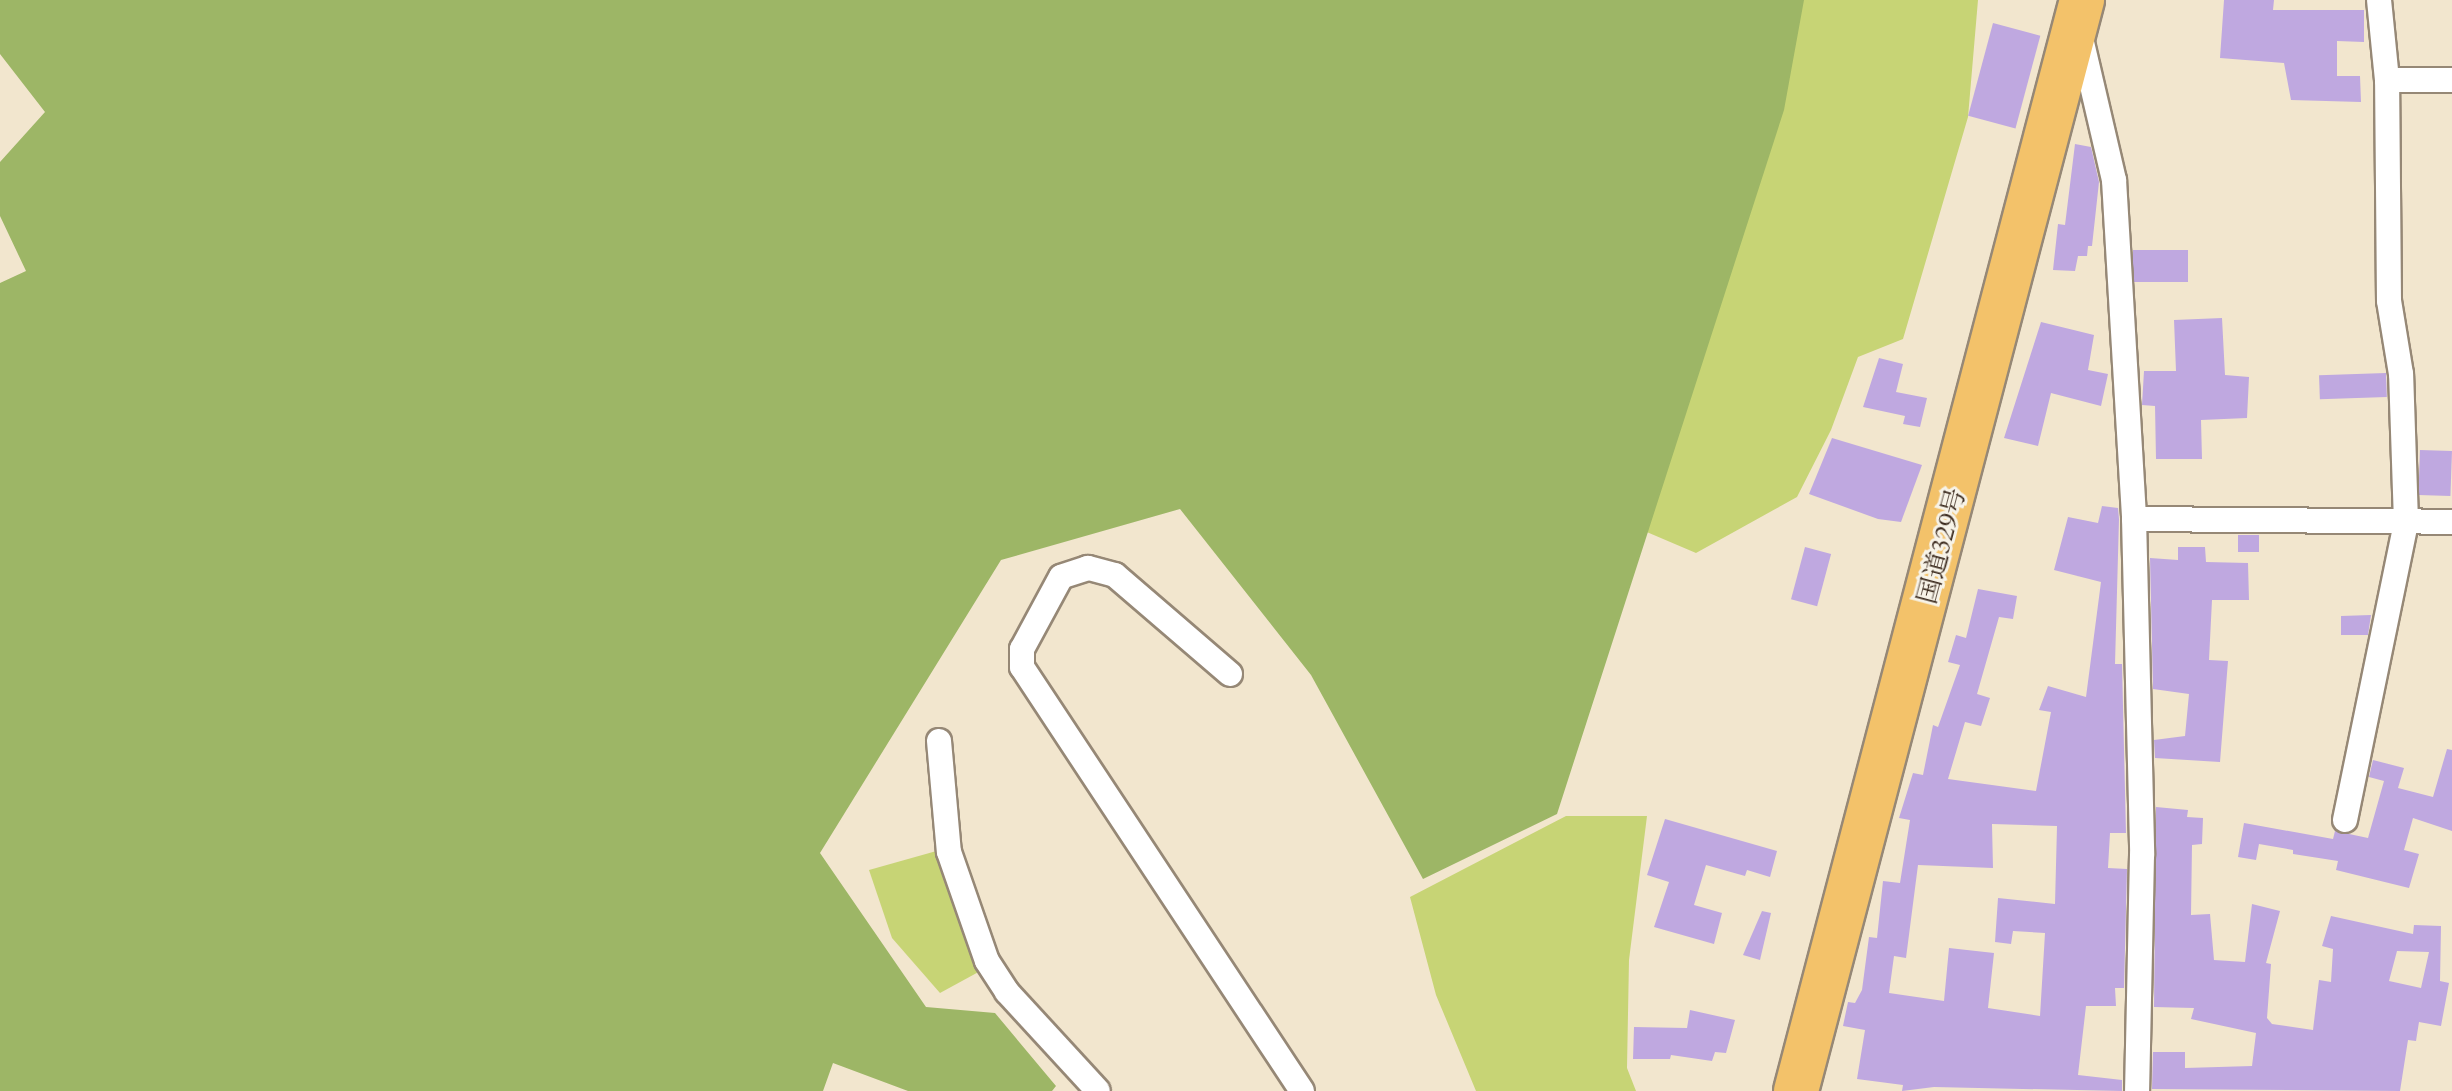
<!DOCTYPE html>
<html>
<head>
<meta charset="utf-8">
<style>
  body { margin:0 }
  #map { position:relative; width:2452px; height:1091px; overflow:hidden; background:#f2e6ce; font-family:Cardo,"Noto Serif JP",serif }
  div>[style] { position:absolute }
  .green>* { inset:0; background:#c7d475 }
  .forest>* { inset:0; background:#9db666 }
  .building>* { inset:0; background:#bfa8e0; transform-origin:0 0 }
  .roads { filter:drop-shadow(2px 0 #968876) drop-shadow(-2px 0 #968876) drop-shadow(0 2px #968876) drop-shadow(0 -2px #968876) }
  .street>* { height:24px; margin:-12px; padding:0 12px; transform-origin:12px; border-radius:12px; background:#fff }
  .highway>* { height:44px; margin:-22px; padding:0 22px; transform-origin:22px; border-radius:22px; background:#f3c26a }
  span { translate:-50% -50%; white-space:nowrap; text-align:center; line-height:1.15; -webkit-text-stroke:6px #f7f3e8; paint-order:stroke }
  .street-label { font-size:26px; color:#3b2a1e }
</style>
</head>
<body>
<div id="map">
  <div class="green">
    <i style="clip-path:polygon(1795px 0,1978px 0,1968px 117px,1903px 339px,1858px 357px,1831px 430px,1797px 497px,1696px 553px,1635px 527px)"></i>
    <i style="clip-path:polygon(1566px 816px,1647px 816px,1629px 960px,1627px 1068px,1636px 1091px,1476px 1091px,1436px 995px,1410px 897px)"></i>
    <i style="clip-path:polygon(940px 850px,984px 969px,940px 993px,892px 938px,869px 870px)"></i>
  </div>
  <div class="forest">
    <i style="clip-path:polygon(0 0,1804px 0,1784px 110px,1557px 814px,1423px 879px,1311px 675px,1180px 509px,1001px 560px,820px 853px,926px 1007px,995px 1013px,1056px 1086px,1052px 1091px,908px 1091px,833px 1063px,823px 1091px,0 1091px,0 283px,26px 271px,0 216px,0 162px,45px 112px,0 54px)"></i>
  </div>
  <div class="building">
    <i style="clip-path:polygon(2224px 0,2274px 0,2273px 10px,2364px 10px,2364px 42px,2337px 41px,2337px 76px,2360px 76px,2361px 102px,2291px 100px,2284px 63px,2220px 58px)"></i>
    <i style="left:1993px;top:23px;width:49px;height:96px;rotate:15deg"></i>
    <i style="clip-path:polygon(2075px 144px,2091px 147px,2099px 182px,2092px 246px,2088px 246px,2087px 256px,2078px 256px,2075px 271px,2053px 270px,2058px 224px,2065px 225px)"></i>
    <i style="left:2188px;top:250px;width:32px;height:55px;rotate:90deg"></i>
    <i style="clip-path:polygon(2222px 318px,2225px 375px,2249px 377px,2247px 418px,2201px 420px,2202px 459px,2156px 459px,2155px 406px,2142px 405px,2144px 371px,2176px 371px,2174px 320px)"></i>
    <i style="clip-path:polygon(2041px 322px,2094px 335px,2088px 370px,2108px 374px,2101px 406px,2051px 393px,2038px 446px,2004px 438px)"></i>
    <i style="clip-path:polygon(1879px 358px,1903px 364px,1896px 392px,1927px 398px,1920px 427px,1903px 424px,1905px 416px,1863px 407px)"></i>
    <i style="left:2386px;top:373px;width:24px;height:67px;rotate:88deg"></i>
    <i style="clip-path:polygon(1832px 438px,1922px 465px,1901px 522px,1878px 519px,1809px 494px)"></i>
    <i style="left:2420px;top:450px;width:32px;height:45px;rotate:2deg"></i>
    <i style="clip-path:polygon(evenodd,2102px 506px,2118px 508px,2119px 519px,2115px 664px,2122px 664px,2126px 833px,2110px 833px,2108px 868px,2127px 869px,2124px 988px,2115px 988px,2116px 1006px,2086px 1006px,2078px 1075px,2122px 1080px,2122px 1091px,1934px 1087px,1902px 1091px,1903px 1085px,1857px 1079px,1865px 1030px,1843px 1026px,1848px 1002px,1855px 1003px,1862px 990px,1869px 937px,1877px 938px,1883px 881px,1900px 883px,1910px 820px,1899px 818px,1913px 773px,1923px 775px,1933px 725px,1938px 727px,1960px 665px,1948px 662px,1956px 635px,1966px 638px,1978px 589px,2017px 596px,2013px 619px,1999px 617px,1977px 694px,1990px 698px,1981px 726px,1965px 722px,1948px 779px,2036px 791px,2051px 712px,2039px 710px,2048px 686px,2086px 697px,2101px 582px,2054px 570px,2068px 517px,2098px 523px,2102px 506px,1992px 824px,2057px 826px,2055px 904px,1998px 898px,1995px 942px,2011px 944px,2013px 931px,2045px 933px,2040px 1016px,1988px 1008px,1994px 953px,1949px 948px,1944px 1001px,1889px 993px,1894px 956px,1906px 958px,1918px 865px,1993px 868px,1992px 824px)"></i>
    <i style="left:2238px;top:535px;width:21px;height:17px"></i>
    <i style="left:1805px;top:547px;width:27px;height:54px;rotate:15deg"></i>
    <i style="clip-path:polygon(2178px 547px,2205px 547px,2206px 562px,2248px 563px,2249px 600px,2212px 600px,2209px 660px,2228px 661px,2220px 762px,2155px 758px,2154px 740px,2185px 736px,2189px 694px,2153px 689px,2150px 558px,2178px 560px)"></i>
    <i style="clip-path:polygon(2371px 615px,2368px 635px,2341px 635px,2341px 616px)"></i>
    <i style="clip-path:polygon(2447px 749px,2452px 750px,2452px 831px,2413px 818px,2404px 850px,2419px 854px,2409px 888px,2336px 870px,2338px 861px,2293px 854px,2293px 850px,2259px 844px,2256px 860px,2238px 857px,2244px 823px,2333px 839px,2335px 831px,2368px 838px,2384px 781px,2369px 777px,2373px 760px,2404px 768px,2398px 788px,2433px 797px)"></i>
    <i style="clip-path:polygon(evenodd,2156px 807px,2188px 810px,2187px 817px,2203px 818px,2202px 844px,2192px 845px,2191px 915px,2210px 914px,2214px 960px,2245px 962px,2252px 904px,2280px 911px,2266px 963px,2271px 964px,2267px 1018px,2272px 1024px,2313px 1030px,2319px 980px,2331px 982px,2333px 949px,2322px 946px,2331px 916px,2413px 934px,2414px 925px,2441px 926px,2440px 981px,2449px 983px,2441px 1026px,2419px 1022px,2416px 1041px,2408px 1040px,2400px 1091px,2152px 1089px,2153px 1052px,2185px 1052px,2185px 1068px,2252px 1066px,2256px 1033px,2191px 1019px,2194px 1008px,2154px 1007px,2156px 807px,2397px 951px,2429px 952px,2421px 988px,2389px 981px,2397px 951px)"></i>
    <i style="clip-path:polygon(1665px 819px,1777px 851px,1770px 877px,1747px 870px,1745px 876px,1706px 865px,1694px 905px,1722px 913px,1714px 944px,1654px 927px,1669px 882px,1647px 875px)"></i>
    <i style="clip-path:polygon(1762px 911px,1771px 913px,1760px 960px,1743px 955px)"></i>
    <i style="clip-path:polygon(1690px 1010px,1735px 1020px,1726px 1053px,1715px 1052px,1712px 1061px,1671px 1055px,1670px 1059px,1633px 1059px,1634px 1027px,1687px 1028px)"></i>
  </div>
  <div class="roads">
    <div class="street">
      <i style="left:2080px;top:34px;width:150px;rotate:76.9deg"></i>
      <i style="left:2114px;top:180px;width:339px;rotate:86.6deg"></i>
      <i style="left:2134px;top:518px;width:337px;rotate:88.6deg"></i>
      <i style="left:2142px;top:855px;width:236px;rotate:91.2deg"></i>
      <i style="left:2387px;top:80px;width:65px"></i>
      <i style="left:2134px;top:519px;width:318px;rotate:0.5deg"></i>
      <i style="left:1230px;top:674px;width:152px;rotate:-139.3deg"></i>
      <i style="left:1115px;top:575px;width:28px;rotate:-165deg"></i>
      <i style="left:1088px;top:568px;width:28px;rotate:162deg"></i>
      <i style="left:1061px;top:577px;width:82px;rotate:118.4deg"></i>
      <i style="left:1022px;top:649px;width:18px;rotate:90deg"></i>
      <i style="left:1022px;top:667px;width:508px;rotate:56.56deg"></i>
      <i style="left:939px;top:741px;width:111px;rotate:84.9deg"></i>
      <i style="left:949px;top:852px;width:115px;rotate:70.8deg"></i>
      <i style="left:987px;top:961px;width:37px;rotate:57deg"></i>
      <i style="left:1007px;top:992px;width:134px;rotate:47.4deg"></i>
      <i style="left:2345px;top:820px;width:304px;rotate:-78.4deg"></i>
      <i style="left:2406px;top:522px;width:148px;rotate:-91.9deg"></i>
      <i style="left:2401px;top:374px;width:74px;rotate:-99.3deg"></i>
      <i style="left:2389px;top:301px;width:221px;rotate:-90.5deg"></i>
      <i style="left:2387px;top:80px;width:80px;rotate:-95.7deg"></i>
    </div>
    <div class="highway">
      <i style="left:1796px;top:1091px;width:1128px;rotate:-75.31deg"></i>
    </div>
  </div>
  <div class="street-label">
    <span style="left:1942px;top:546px;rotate:-75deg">国道329号</span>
  </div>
</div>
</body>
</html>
